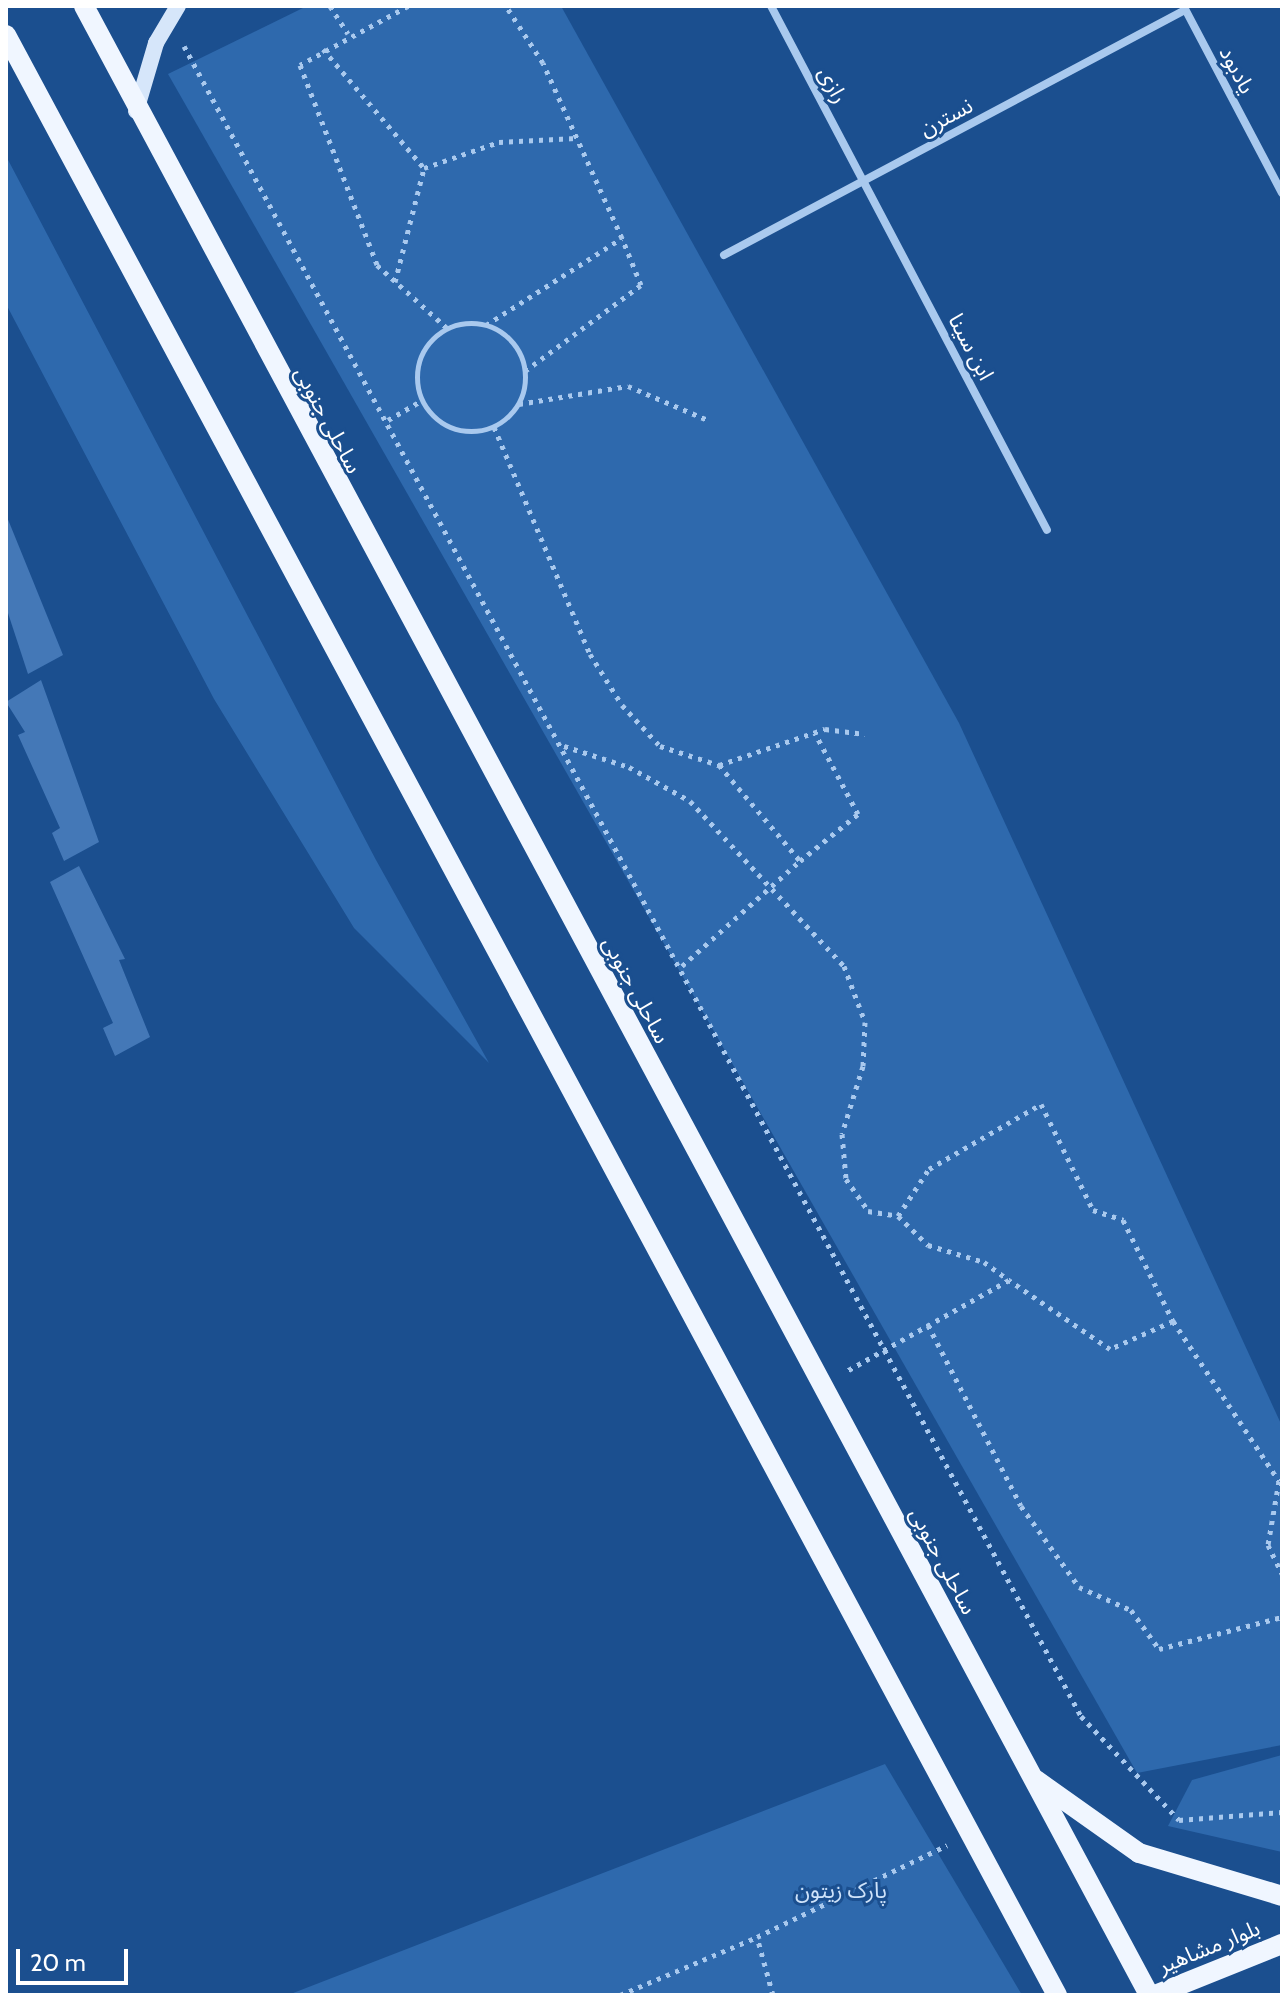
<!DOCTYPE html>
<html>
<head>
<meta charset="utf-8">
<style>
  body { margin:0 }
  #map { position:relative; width:1288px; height:2001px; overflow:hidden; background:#1b4f8f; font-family:Cabin,"Noto Sans Arabic",sans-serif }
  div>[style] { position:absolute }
  .green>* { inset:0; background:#2e69ad }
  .building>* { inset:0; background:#4478b7 }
  .path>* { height:5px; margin-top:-2.5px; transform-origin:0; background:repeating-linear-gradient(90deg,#a9c9ee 0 4px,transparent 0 10px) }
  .path>.ring { margin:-2.5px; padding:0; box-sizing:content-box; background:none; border:5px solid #a9c9ee; border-radius:50% }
  .street>* { height:8px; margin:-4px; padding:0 4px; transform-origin:4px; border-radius:4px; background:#a9c9ee }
  .secondary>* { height:16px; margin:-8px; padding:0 8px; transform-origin:8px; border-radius:8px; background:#d6e6fa }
  .primary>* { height:20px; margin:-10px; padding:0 10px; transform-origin:10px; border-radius:10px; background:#f0f6ff }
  span { translate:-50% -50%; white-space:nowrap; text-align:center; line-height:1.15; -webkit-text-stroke:6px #1b4f8f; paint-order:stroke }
  .street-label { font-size:22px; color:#fff }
  .park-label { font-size:22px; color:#cfe3fa }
  .frame { position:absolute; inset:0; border:8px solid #fff; pointer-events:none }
  .scale { position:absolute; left:16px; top:1949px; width:112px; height:36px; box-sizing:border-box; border:4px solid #fff; border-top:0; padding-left:10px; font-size:24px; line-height:28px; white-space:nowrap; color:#fff; -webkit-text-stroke:6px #1b4f8f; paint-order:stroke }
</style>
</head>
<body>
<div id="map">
  <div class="green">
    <i style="clip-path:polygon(307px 6px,561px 6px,959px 723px,1282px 1426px,1282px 1745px,1137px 1773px,168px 74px)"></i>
    <i style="clip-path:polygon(6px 156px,376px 860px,489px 1063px,354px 928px,214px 699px,6px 304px)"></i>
    <i style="clip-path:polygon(1282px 1755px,1282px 1852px,1168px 1826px,1192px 1780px)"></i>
    <i style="clip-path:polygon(885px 1764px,1022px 1995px,288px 1995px)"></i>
  </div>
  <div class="building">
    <i style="clip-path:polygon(7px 517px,63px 655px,28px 674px,6px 607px)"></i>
    <i style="clip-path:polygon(41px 680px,99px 842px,64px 861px,52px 833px,60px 828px,18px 735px,25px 732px,6px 702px)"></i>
    <i style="clip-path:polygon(79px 866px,125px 959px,119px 960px,150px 1037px,115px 1056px,103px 1028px,113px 1023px,50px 882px)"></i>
  </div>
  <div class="path">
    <i style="left:330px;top:6px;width:33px;rotate:57deg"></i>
    <i style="left:408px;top:6px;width:123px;rotate:151.4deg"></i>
    <i style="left:300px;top:65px;width:214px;rotate:68.9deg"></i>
    <i style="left:377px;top:265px;width:94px;rotate:42deg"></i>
    <i style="left:184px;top:46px;width:1896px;rotate:61.76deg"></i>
    <i style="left:1081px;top:1716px;width:143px;rotate:46.7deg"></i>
    <i style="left:1179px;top:1820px;width:103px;rotate:-4.4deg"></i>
    <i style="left:323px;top:49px;width:156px;rotate:49.7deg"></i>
    <i style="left:395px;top:282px;width:118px;rotate:-75.7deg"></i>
    <i style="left:424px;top:168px;width:79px;rotate:-19.1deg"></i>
    <i style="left:499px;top:142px;width:77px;rotate:-3deg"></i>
    <i class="ring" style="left:417px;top:323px;width:103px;height:103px"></i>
    <i style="left:486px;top:325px;width:161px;rotate:-32.6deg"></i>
    <i style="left:622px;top:238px;width:192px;rotate:-114.3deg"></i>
    <i style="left:543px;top:63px;width:68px;rotate:-123deg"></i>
    <i style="left:525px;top:371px;width:144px;rotate:-36.6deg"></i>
    <i style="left:641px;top:285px;width:51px;rotate:-112deg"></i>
    <i style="left:519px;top:404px;width:110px;rotate:-9.4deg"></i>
    <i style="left:628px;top:386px;width:89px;rotate:23.1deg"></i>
    <i style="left:388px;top:420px;width:38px;rotate:-30deg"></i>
    <i style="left:494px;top:427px;width:246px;rotate:67.1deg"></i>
    <i style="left:590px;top:654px;width:60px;rotate:57.9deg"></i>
    <i style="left:622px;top:705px;width:56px;rotate:47.2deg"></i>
    <i style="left:660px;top:746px;width:62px;rotate:17.9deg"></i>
    <i style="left:719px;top:765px;width:112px;rotate:-18.8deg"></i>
    <i style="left:825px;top:729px;width:40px;rotate:7.1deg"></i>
    <i style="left:564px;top:746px;width:68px;rotate:17.9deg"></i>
    <i style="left:629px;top:767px;width:70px;rotate:29.1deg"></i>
    <i style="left:690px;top:801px;width:226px;rotate:47deg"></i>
    <i style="left:844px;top:966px;width:60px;rotate:69.4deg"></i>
    <i style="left:865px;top:1022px;width:44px;rotate:92.6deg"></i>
    <i style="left:863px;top:1066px;width:71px;rotate:107.2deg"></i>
    <i style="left:842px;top:1134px;width:45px;rotate:84.9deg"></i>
    <i style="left:846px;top:1179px;width:39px;rotate:55deg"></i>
    <i style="left:868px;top:1211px;width:30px;rotate:9deg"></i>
    <i style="left:898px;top:1216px;width:56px;rotate:-56.6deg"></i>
    <i style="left:929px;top:1169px;width:129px;rotate:-30.1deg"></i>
    <i style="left:1041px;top:1104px;width:118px;rotate:63.9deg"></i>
    <i style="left:1093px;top:1210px;width:32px;rotate:18deg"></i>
    <i style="left:1123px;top:1220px;width:113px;rotate:63.7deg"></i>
    <i style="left:1173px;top:1321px;width:69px;rotate:156deg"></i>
    <i style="left:1110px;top:1349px;width:122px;rotate:-145.7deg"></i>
    <i style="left:1009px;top:1280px;width:188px;rotate:150.7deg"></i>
    <i style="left:719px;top:765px;width:126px;rotate:49.8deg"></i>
    <i style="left:800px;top:861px;width:75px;rotate:-39deg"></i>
    <i style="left:858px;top:814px;width:92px;rotate:-118deg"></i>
    <i style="left:682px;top:966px;width:158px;rotate:-41.7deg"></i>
    <i style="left:898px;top:1216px;width:42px;rotate:44deg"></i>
    <i style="left:928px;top:1245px;width:59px;rotate:16.9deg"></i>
    <i style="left:984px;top:1262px;width:31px;rotate:36deg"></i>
    <i style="left:1173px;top:1321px;width:192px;rotate:56.5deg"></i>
    <i style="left:1279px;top:1481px;width:65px;rotate:99.8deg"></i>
    <i style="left:1268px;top:1545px;width:32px;rotate:64deg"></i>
    <i style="left:928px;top:1325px;width:203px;rotate:62.8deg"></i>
    <i style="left:1021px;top:1506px;width:100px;rotate:54.4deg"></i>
    <i style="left:1079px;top:1587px;width:57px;rotate:23.9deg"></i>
    <i style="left:1131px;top:1610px;width:48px;rotate:54.3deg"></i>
    <i style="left:1159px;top:1649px;width:127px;rotate:-14.6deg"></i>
    <i style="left:620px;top:1995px;width:149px;rotate:-22.9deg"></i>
    <i style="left:773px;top:1995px;width:60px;rotate:-105.4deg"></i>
    <i style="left:757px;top:1937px;width:211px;rotate:-25.8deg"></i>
  </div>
  <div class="street">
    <i style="left:771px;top:6px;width:592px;rotate:62.22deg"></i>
    <i style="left:1184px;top:7px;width:210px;rotate:62.2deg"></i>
    <i style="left:724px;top:255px;width:522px;rotate:-27.99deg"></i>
  </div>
  <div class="secondary">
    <i style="left:136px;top:111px;width:71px;rotate:-73.6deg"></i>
    <i style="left:156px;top:43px;width:43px;rotate:-59.3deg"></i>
  </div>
  <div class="primary">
    <i style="left:84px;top:6px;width:2256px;rotate:61.83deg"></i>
    <i style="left:6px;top:35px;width:2224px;rotate:61.8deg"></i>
    <i style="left:1036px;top:1780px;width:126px;rotate:35.3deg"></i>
    <i style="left:1139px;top:1853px;width:149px;rotate:16.7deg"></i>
    <i style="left:1155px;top:1995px;width:137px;rotate:-21.9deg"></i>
  </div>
  <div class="street-label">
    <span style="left:1237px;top:70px;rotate:62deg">یادبود</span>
    <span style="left:833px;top:85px;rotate:62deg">رازی</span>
    <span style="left:946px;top:117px;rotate:-28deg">نسترن</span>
    <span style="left:971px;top:347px;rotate:62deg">ابن سینا</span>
    <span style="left:328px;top:420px;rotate:62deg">ساحلی جنوبی</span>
    <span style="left:636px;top:990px;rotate:62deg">ساحلی جنوبی</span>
    <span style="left:943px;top:1561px;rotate:62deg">ساحلی جنوبی</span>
    <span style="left:1209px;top:1947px;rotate:-22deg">بلوار مشاهیر</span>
  </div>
  <div class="park-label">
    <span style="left:841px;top:1891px">پارک زیتون</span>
  </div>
  <div class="frame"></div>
  <div class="scale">20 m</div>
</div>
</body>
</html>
